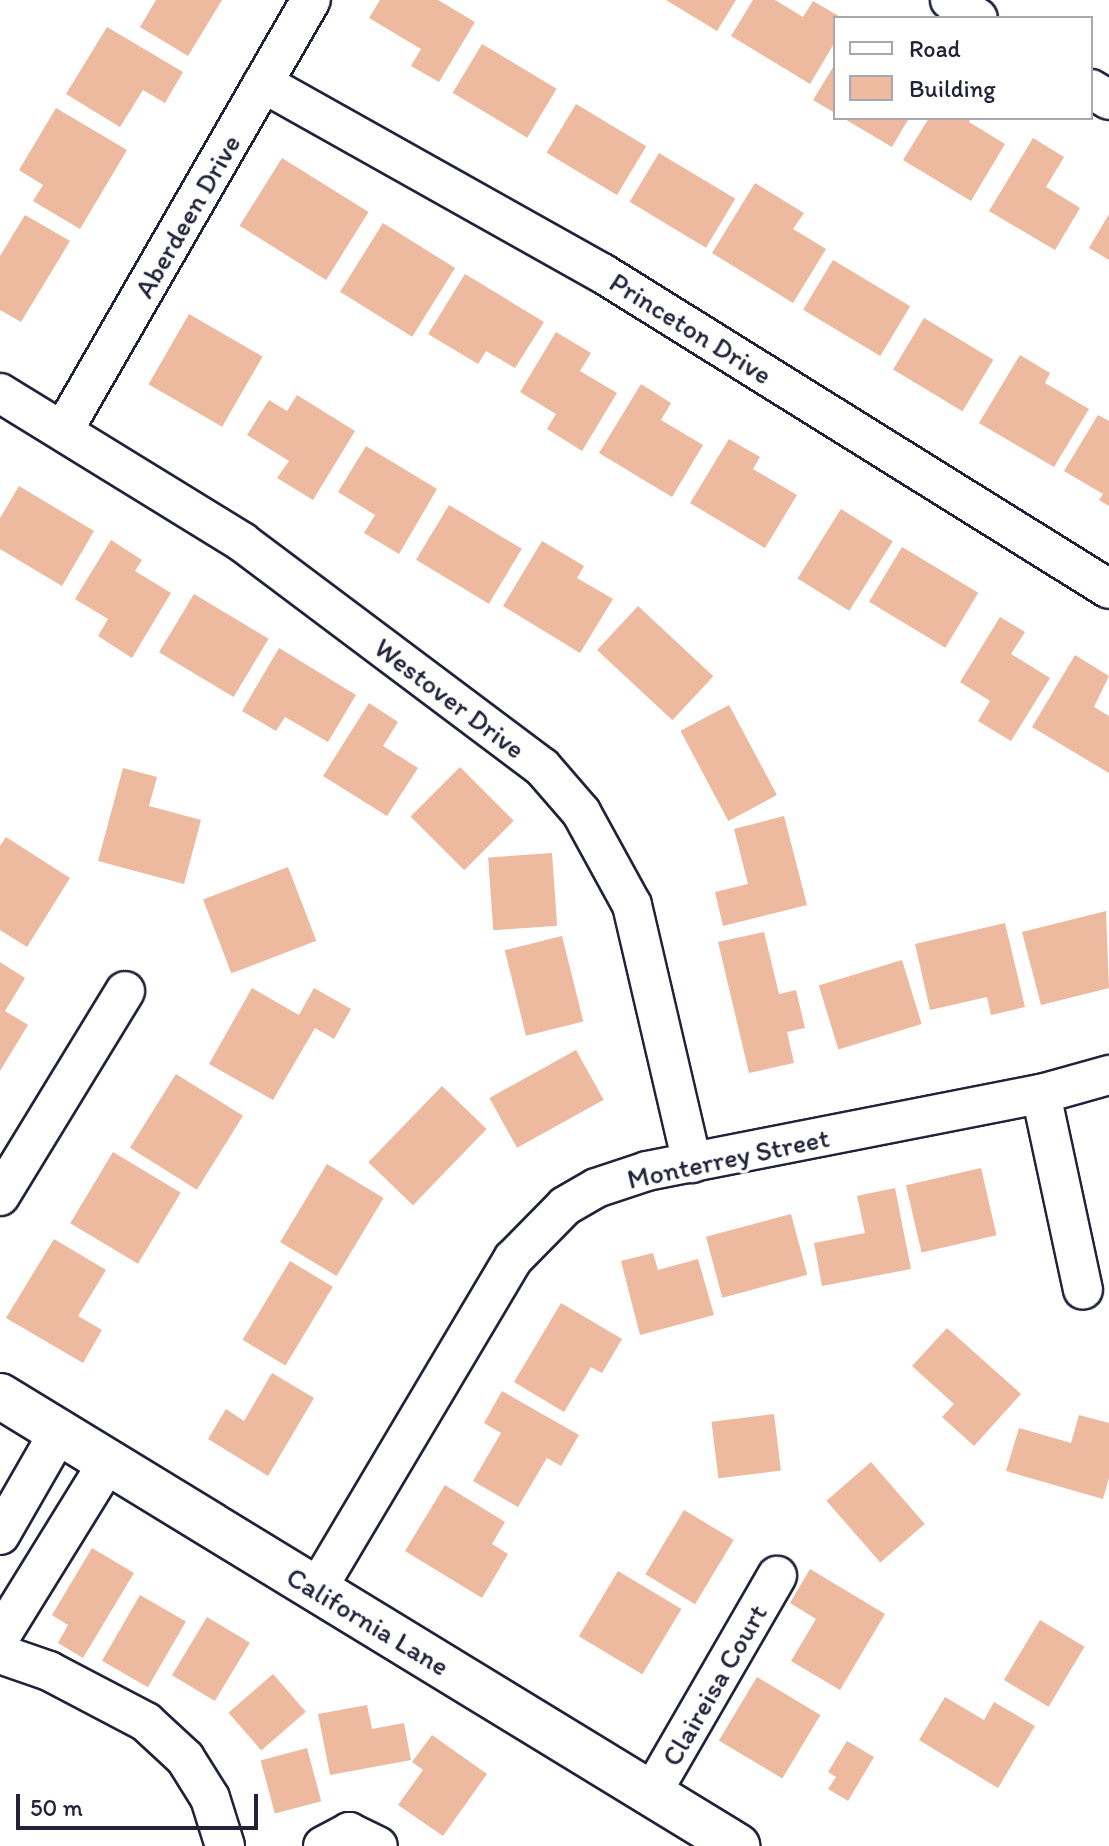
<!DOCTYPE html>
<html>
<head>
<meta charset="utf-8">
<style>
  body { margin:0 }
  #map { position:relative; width:1109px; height:1846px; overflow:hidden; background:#fff; font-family:Itim,sans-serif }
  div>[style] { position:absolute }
  .building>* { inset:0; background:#edb99f; transform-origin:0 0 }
  .roads { filter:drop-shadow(2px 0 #22223b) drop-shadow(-2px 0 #22223b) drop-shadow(0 2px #22223b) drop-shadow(0 -2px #22223b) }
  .minor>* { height:38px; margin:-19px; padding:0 19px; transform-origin:19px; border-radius:19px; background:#fff }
  .tertiary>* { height:44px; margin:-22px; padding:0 22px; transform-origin:22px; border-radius:22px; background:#fff }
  span { translate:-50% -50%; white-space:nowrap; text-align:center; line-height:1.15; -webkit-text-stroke:7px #fff; paint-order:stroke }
  .street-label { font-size:28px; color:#22223b }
  .legend { position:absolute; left:833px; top:16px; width:260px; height:104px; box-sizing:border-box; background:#fff; border:2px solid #a7a7b1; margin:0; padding:10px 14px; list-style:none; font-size:24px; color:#22223b }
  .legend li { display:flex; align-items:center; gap:16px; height:40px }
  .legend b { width:40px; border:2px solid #a7a7b1 }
  .scale { position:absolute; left:16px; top:1794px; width:242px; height:36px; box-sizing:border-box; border:4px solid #22223b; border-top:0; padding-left:10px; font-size:24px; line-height:28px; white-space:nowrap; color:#22223b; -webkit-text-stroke:6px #fff; paint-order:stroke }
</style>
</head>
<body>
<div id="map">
  <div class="building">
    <i style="clip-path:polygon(156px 0,222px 0,188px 56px,140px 27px)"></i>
    <i style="clip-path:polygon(380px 0,438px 0,475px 22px,439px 82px,411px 66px,421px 49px,369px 18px)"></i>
    <i style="clip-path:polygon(666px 0,736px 0,717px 31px)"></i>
    <i style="clip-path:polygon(753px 0,775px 0,803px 17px,813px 1px,842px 18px,835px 18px,835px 42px,810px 84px,731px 36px)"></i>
    <i style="clip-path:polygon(107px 27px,183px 72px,165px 103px,143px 90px,120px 127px,66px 94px)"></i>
    <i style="left:482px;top:44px;width:87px;height:57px;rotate:31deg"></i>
    <i style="clip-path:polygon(835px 64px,835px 113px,813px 100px)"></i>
    <i style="left:576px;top:104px;width:82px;height:57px;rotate:31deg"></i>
    <i style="clip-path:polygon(56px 108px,127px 150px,80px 229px,33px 201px,43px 185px,19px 170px)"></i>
    <i style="clip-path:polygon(843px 118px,909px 118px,892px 147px)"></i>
    <i style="clip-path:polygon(929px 118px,971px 118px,969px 122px,1005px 144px,971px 201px,903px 160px)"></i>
    <i style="clip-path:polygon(1033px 138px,1064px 157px,1046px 187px,1080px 208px,1055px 250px,989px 211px)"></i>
    <i style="left:659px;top:153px;width:89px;height:57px;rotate:31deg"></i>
    <i style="left:282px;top:158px;width:102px;height:80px;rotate:32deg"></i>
    <i style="clip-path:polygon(755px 183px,804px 213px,793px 229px,826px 249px,793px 303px,712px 253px)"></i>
    <i style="clip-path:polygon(1109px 214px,1109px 260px,1089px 248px)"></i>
    <i style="clip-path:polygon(25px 215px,70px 241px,21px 322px,0 310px,0 256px)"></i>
    <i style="left:383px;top:223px;width:85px;height:81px;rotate:32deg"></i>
    <i style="left:833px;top:260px;width:90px;height:58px;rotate:31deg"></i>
    <i style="clip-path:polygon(465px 274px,544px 322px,515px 368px,486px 351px,478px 364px,428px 334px)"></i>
    <i style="left:189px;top:314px;width:85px;height:81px;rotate:30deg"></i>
    <i style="left:924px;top:318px;width:81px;height:60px;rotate:31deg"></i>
    <i style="clip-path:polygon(556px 332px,591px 353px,580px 371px,617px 393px,582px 451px,547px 429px,556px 414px,520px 392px)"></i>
    <i style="clip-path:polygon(1020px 355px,1050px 373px,1045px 383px,1089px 409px,1054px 467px,979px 423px)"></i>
    <i style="clip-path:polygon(641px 384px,671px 403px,661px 420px,703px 445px,672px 497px,599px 453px)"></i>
    <i style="clip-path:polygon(297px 395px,355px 431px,313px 500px,277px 478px,289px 461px,247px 435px,269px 400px,287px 411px)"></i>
    <i style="clip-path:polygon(1098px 415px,1109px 421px,1109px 506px,1099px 500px,1103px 494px,1064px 471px)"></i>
    <i style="clip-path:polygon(729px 439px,760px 457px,753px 469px,797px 495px,765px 548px,690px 503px)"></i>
    <i style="clip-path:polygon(366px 446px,437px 489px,399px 554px,364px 533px,375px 515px,338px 492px)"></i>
    <i style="clip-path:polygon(19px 486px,94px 531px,62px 586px,0 549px,0 518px)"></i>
    <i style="left:449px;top:505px;width:85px;height:64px;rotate:31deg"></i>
    <i style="left:841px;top:509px;width:61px;height:82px;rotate:32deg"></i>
    <i style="clip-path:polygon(111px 540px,142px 560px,135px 571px,171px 593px,132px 658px,98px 636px,108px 619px,75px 599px)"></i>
    <i style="clip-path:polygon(542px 541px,584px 566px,577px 578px,613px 599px,580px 653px,503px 606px)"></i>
    <i style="left:902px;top:547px;width:89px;height:64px;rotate:31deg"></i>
    <i style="left:194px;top:594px;width:87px;height:68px;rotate:31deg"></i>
    <i style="left:638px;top:606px;width:103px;height:60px;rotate:43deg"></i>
    <i style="clip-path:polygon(1000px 617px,1025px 632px,1011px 654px,1050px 678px,1011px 741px,978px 721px,990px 701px,960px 682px)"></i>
    <i style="clip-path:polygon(279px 648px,356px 695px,328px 742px,285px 717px,276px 731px,242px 711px)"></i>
    <i style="clip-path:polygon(1075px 655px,1109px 676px,1094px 707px,1109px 716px,1109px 773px,1032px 727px)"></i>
    <i style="clip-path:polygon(369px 703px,398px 722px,383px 746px,418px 768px,387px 816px,323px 776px)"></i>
    <i style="left:729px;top:705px;width:102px;height:55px;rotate:62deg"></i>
    <i style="left:460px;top:767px;width:76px;height:70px;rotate:45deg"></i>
    <i style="clip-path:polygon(123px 768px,157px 777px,149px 806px,201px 820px,184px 884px,98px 861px)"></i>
    <i style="clip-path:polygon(784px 816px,807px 905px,723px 926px,715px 892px,748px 884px,734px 829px)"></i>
    <i style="clip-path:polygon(6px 837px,70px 878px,27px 947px,0 930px,0 846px)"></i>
    <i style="left:552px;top:853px;width:73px;height:64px;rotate:86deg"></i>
    <i style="left:288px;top:867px;width:79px;height:91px;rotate:69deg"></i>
    <i style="clip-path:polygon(1106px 911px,1109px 988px,1041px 1005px,1022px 932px)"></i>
    <i style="clip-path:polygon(1005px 923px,1025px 1007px,991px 1015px,987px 997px,930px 1010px,915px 944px)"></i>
    <i style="clip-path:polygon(764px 932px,779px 994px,796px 990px,805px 1028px,787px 1032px,794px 1063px,749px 1073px,718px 942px)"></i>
    <i style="left:562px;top:936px;width:88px;height:59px;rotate:76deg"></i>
    <i style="left:902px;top:960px;width:67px;height:87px;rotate:73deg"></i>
    <i style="clip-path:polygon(0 962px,25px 978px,5px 1011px,28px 1025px,0 1071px)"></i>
    <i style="clip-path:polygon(252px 988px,299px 1015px,314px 988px,351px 1009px,334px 1039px,315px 1028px,273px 1100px,209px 1064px)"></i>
    <i style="left:576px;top:1050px;width:57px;height:99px;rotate:61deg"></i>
    <i style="left:176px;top:1074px;width:79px;height:87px;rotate:32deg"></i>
    <i style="left:442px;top:1086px;width:62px;height:106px;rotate:44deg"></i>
    <i style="left:113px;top:1152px;width:79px;height:83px;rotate:31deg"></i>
    <i style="left:327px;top:1164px;width:66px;height:91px;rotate:31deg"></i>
    <i style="left:981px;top:1168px;width:69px;height:77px;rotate:77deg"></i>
    <i style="clip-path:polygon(895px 1188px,911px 1269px,822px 1286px,814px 1243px,865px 1233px,857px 1196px)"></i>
    <i style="left:791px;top:1214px;width:63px;height:88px;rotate:75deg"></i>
    <i style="clip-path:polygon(54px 1239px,106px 1270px,78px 1316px,102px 1330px,83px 1363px,6px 1318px)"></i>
    <i style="clip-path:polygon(653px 1253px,658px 1270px,698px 1259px,714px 1315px,640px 1335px,621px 1261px)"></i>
    <i style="left:290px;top:1261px;width:50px;height:92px;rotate:31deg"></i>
    <i style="clip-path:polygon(561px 1303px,622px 1339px,602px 1373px,591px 1367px,564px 1412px,514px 1382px)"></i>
    <i style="clip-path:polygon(947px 1328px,1021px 1394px,974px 1446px,942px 1417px,954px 1404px,912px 1366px)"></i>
    <i style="clip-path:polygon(272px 1373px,314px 1398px,268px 1476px,208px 1439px,226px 1409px,244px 1421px)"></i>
    <i style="clip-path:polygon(502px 1391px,579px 1435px,561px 1466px,547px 1458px,518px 1507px,473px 1481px,501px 1433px,484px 1423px)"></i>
    <i style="left:774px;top:1414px;width:57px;height:63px;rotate:83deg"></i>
    <i style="clip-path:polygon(1079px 1415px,1109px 1423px,1109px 1478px,1103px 1499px,1006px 1471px,1019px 1428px,1071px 1443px)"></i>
    <i style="left:871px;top:1462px;width:82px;height:59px;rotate:49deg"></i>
    <i style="clip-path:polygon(445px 1485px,505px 1522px,492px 1544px,508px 1554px,482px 1598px,405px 1551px)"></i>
    <i style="left:684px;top:1510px;width:58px;height:75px;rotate:31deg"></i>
    <i style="clip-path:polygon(92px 1548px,134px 1573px,83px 1658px,58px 1643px,68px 1625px,52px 1615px)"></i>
    <i style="clip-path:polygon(810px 1569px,885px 1614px,840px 1690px,791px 1661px,816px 1619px,790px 1603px)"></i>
    <i style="left:618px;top:1571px;width:74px;height:76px;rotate:31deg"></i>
    <i style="left:140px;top:1595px;width:53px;height:76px;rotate:30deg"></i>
    <i style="left:207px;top:1617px;width:50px;height:68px;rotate:31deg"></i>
    <i style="left:1040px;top:1620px;width:52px;height:70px;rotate:31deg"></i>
    <i style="left:273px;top:1674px;width:50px;height:59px;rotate:49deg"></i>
    <i style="left:757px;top:1677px;width:74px;height:74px;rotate:31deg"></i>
    <i style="clip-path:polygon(945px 1697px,984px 1720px,994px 1702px,1035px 1726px,998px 1788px,919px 1740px)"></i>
    <i style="clip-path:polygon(367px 1705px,372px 1729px,404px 1723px,411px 1760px,330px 1775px,318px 1714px)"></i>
    <i style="clip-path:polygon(432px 1735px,487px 1774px,443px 1836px,398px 1805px,423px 1770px,412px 1762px)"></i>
    <i style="clip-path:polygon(847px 1741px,874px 1757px,848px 1801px,828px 1789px,836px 1777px,828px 1772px)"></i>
    <i style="left:307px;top:1748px;width:55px;height:48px;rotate:75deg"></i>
  </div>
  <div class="roads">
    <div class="minor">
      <i style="left:950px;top:0;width:33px;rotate:33deg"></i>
      <i style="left:263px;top:83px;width:389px;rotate:29.3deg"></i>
      <i style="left:602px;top:273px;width:597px;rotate:31.93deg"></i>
      <i style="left:1091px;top:89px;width:21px;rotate:31deg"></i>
      <i style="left:0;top:393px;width:284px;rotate:31.6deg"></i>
      <i style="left:242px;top:542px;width:375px;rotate:36.9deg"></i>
      <i style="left:542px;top:767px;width:60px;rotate:49.1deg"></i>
      <i style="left:581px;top:812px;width:106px;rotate:61.3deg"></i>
      <i style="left:632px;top:905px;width:265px;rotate:76.9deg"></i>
      <i style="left:63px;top:431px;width:497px;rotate:-60.1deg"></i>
      <i style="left:1041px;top:1094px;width:200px;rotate:77.9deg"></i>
      <i style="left:0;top:1196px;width:240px;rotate:-58.6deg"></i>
      <i style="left:0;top:1535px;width:119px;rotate:-60.2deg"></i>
      <i style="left:317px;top:1589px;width:384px;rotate:-59.3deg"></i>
      <i style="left:513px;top:1259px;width:74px;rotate:-45.5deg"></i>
      <i style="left:565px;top:1206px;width:36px;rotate:-30deg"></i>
      <i style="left:596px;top:1188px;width:54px;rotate:-18.4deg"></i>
      <i style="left:647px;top:1171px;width:401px;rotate:-11.1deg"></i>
      <i style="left:1041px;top:1094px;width:71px;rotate:-15.6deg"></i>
      <i style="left:0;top:1637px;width:206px;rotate:-58.3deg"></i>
      <i style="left:0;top:1654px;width:52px;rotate:19.1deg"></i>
      <i style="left:49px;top:1671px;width:110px;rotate:27.7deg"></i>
      <i style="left:146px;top:1722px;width:53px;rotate:42.7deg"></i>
      <i style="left:185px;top:1758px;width:47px;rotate:58deg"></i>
      <i style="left:210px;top:1798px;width:50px;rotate:72.6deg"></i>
      <i style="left:651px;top:1794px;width:252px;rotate:-60deg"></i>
      <i style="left:323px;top:1846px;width:30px;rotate:-28deg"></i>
      <i style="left:349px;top:1832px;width:32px;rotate:26deg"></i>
    </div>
    <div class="tertiary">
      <i style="left:0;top:1396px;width:864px;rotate:31.41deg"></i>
    </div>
  </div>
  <div class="street-label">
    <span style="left:187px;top:216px;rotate:-60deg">Aberdeen Drive</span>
    <span style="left:691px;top:328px;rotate:32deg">Princeton Drive</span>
    <span style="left:450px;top:698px;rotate:37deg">Westover Drive</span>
    <span style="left:728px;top:1158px;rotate:-12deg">Monterrey Street</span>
    <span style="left:368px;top:1621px;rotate:31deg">California Lane</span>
    <span style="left:714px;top:1685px;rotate:-60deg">Claireisa Court</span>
  </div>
  <ul class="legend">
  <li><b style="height:10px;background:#fff"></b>Road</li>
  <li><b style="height:22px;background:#edb99f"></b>Building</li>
  </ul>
  <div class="scale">50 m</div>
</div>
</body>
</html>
